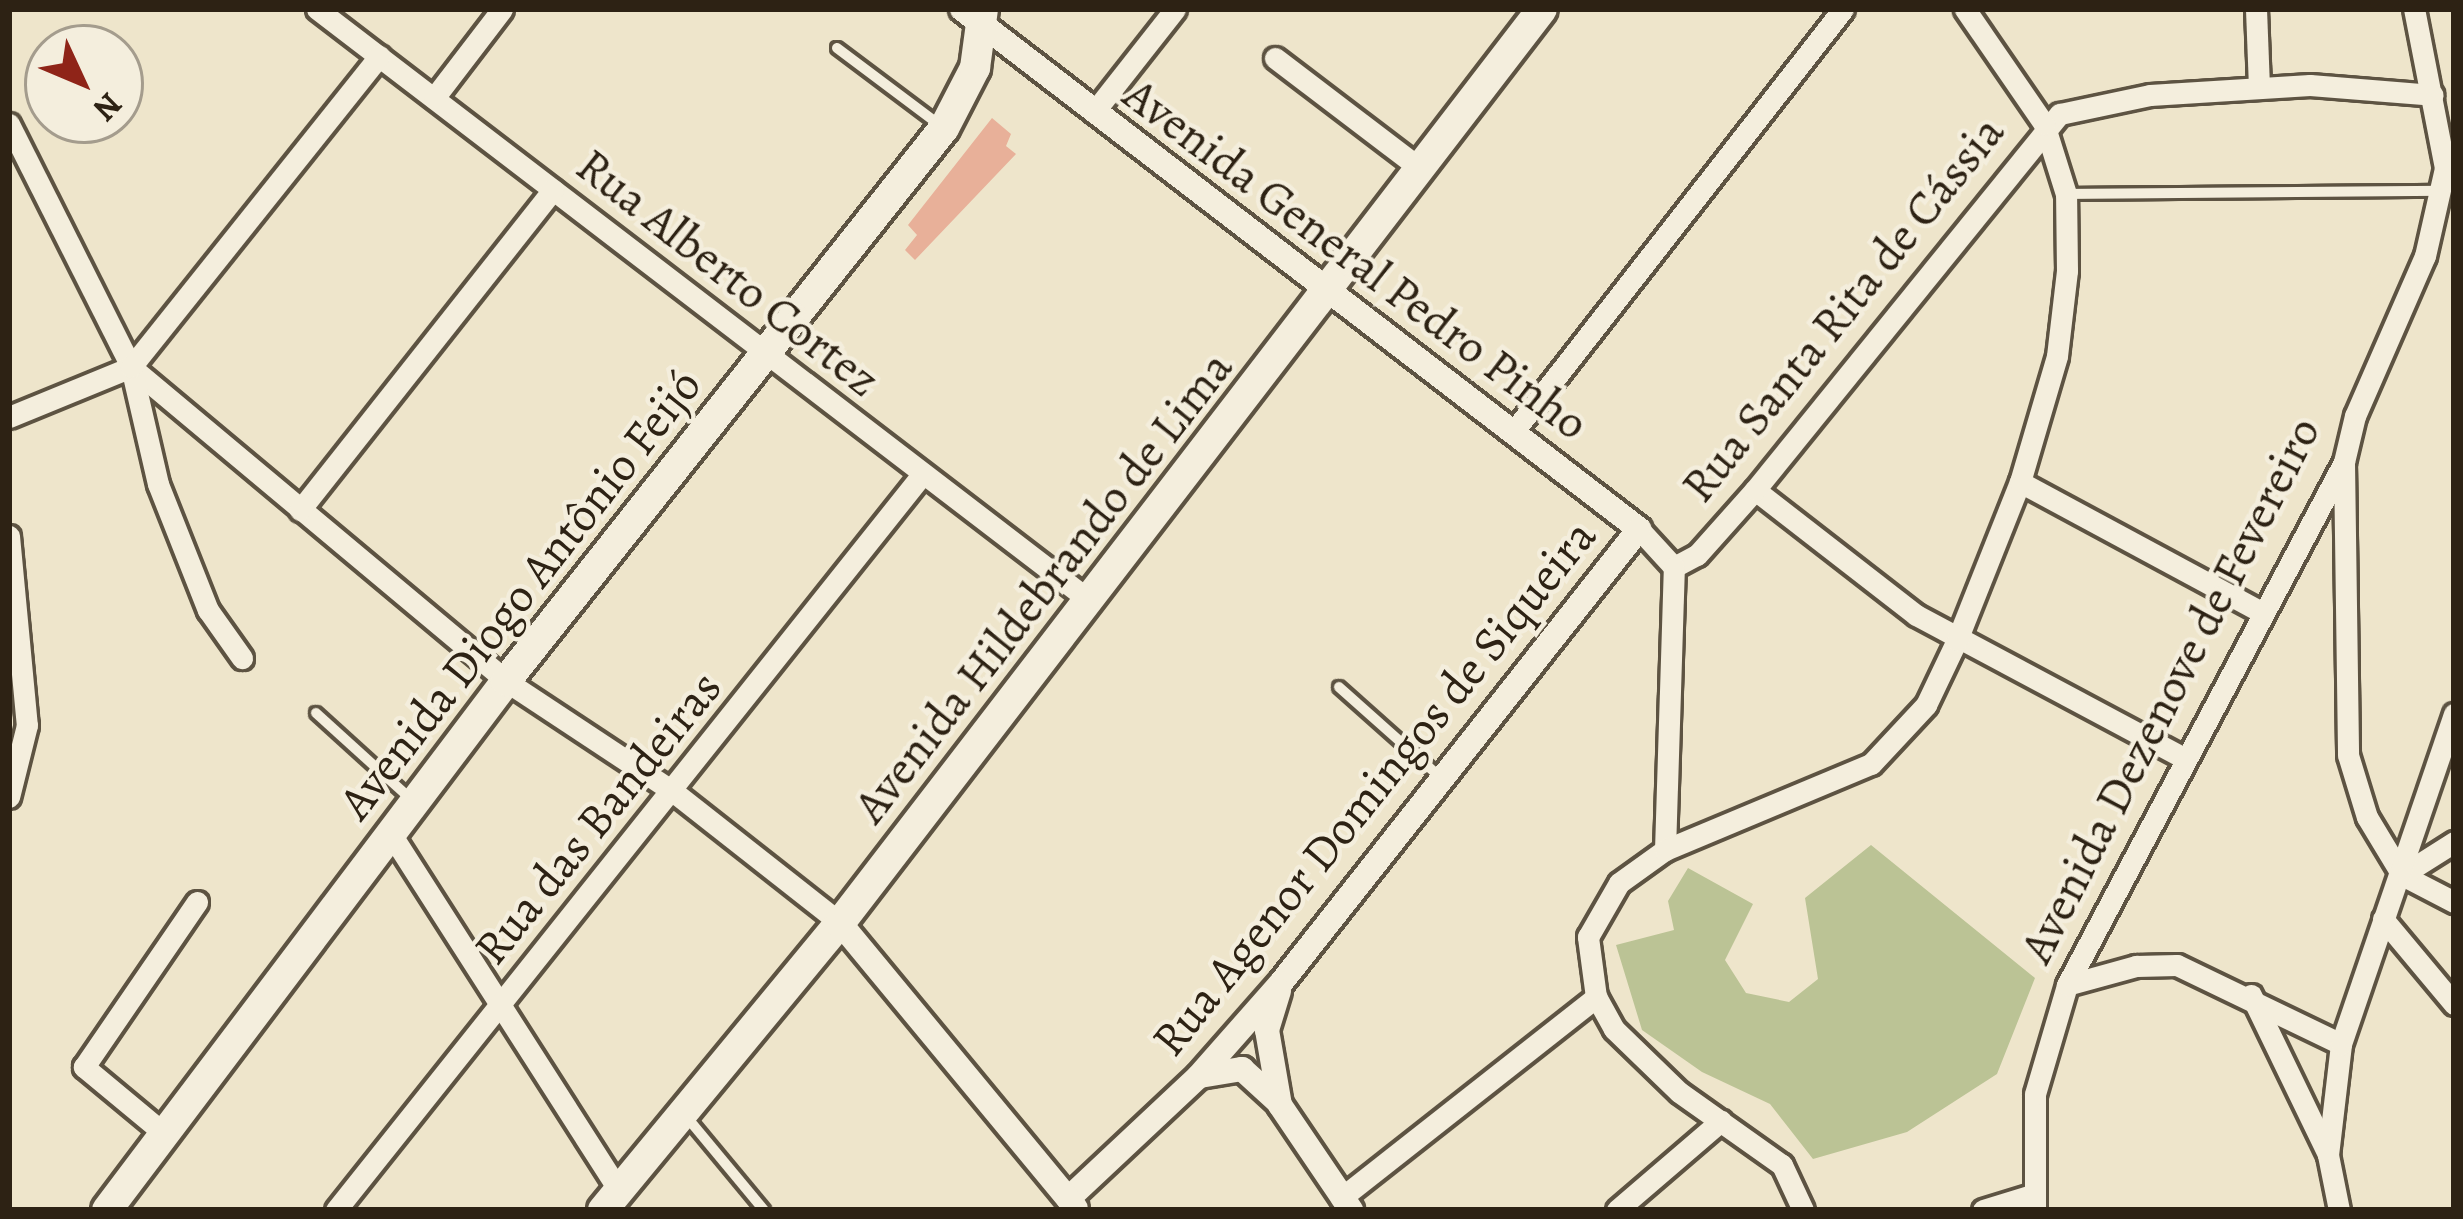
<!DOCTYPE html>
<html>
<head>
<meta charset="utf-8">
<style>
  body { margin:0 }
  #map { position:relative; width:2463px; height:1219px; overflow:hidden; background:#eee5cb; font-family:Alegreya,serif }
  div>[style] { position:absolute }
  .green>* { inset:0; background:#bbc395 }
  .building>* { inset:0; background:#e8b099 }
  .roads { filter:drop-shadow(3px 0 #5d5342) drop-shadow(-3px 0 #5d5342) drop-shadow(0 3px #5d5342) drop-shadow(0 -3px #5d5342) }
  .service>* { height:10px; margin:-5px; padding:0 5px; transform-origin:5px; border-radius:5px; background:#f4eedd }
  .minor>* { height:21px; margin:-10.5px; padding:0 10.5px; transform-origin:10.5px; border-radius:10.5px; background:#f4eedd }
  .tertiary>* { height:24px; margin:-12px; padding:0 12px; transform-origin:12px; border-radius:12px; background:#f4eedd }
  .secondary>* { height:30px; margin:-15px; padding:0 15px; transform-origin:15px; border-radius:15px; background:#f4eedd }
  span { translate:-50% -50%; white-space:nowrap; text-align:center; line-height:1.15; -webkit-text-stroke:9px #f4eedd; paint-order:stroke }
  .street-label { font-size:48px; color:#2d2214 }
  .frame { position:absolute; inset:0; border:12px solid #2d2214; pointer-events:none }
  .north { position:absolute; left:24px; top:24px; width:120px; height:120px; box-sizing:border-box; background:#f4eedd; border:3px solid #a49c8d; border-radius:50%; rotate:134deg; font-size:33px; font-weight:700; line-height:48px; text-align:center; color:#2d2214 }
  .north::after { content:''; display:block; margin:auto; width:42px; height:54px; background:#8f2418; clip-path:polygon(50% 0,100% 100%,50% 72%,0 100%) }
</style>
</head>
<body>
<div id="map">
  <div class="green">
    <i style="clip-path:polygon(1871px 845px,2035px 978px,1997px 1074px,1907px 1132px,1813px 1159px,1770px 1104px,1702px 1072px,1642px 1030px,1616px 945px,1674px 930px,1668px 901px,1688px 868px,1753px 904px,1725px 960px,1746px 993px,1789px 1002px,1818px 979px,1805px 898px)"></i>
  </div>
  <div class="building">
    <i style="clip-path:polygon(992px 118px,1011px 134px,1006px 146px,1016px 154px,915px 260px,905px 250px,917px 235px,908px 225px)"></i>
  </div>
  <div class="roads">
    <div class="service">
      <i style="left:837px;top:48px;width:130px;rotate:36.9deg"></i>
      <i style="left:2067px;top:194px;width:372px;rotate:-0.5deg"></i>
      <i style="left:1339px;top:687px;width:135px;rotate:41.7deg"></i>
      <i style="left:316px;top:713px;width:128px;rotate:42.2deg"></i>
      <i style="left:685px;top:1115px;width:124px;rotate:50.3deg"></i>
    </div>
    <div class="minor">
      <i style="left:317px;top:9px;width:972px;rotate:37.44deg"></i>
      <i style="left:2256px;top:9px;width:79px;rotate:87.8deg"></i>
      <i style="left:1275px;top:58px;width:185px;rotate:37.3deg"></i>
      <i style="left:434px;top:98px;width:112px;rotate:-52.6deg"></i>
      <i style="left:1094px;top:112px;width:131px;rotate:-51.8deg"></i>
      <i style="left:9px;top:124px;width:272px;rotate:63.3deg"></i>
      <i style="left:131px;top:367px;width:489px;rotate:39.9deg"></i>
      <i style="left:506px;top:681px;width:203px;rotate:33.5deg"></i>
      <i style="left:675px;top:793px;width:210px;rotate:38.2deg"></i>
      <i style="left:131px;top:367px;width:120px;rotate:77deg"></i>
      <i style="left:158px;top:484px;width:136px;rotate:68.4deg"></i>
      <i style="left:208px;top:610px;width:59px;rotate:54.7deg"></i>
      <i style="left:9px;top:417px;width:132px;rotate:-22.3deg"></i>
      <i style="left:131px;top:367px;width:398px;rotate:-51.4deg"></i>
      <i style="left:1514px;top:431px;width:535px;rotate:-52.06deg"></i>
      <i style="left:2344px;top:463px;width:292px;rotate:89.2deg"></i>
      <i style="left:2348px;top:755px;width:65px;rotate:73deg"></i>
      <i style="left:2367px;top:817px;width:68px;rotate:58.9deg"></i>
      <i style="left:2402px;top:875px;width:59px;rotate:27.4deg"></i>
      <i style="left:2020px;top:482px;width:272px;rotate:28.3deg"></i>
      <i style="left:1755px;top:490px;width:204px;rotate:37.8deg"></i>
      <i style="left:1916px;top:615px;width:306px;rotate:28.1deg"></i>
      <i style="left:300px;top:510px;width:408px;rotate:-51.7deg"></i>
      <i style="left:1639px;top:529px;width:52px;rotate:47.4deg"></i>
      <i style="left:9px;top:536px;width:190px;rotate:84.6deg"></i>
      <i style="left:27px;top:725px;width:74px;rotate:104deg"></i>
      <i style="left:1674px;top:567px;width:26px;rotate:-28deg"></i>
      <i style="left:1697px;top:555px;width:87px;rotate:-48.3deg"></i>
      <i style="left:1755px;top:490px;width:484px;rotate:-51deg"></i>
      <i style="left:2060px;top:114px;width:92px;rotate:-11.9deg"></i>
      <i style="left:2150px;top:95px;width:160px;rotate:-3.6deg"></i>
      <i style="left:2310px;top:85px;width:123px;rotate:4.6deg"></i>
      <i style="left:391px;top:834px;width:423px;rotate:57.4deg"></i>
      <i style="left:1665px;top:850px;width:283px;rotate:-88.2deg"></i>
      <i style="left:2402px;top:875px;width:62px;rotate:-32.4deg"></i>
      <i style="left:2383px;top:919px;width:111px;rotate:50.1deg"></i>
      <i style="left:2067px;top:985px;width:72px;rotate:-15.4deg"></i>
      <i style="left:2136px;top:966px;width:41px;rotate:-1.4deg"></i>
      <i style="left:2177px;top:965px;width:182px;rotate:25.7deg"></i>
      <i style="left:2251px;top:995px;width:177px;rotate:64.2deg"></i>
      <i style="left:166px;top:1135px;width:107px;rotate:-140.3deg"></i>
      <i style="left:84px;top:1067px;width:200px;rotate:-55.6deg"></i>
      <i style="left:1341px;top:1198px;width:325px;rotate:-38.2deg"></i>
      <i style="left:336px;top:1210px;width:939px;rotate:-51.45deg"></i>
      <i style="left:1617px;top:1210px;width:137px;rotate:-40.6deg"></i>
      <i style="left:1803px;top:1210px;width:50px;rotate:-115deg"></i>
      <i style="left:1782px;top:1165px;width:126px;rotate:-144.7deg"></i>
      <i style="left:1679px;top:1092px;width:91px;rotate:-135.9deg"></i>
      <i style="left:1614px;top:1029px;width:37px;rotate:-119deg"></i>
      <i style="left:1596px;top:997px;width:61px;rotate:-97.6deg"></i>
      <i style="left:1588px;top:937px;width:62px;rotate:-60.1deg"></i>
      <i style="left:1619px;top:883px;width:57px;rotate:-35.7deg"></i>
      <i style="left:1665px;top:850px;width:223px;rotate:-22.7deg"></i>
      <i style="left:1871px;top:764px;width:81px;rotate:-47deg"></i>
      <i style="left:1926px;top:705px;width:72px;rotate:-64.5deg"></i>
      <i style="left:1957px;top:640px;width:170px;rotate:-68.3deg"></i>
      <i style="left:2020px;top:482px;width:131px;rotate:-73.6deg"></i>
      <i style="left:2057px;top:356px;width:86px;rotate:-83.3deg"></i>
      <i style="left:2067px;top:271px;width:77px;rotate:-90.7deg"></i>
      <i style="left:2066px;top:194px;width:73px;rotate:-107.4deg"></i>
      <i style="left:2044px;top:124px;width:140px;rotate:-124.5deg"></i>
      <i style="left:1983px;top:1210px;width:51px;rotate:-17deg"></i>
      <i style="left:2035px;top:1210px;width:116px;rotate:-90deg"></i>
      <i style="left:2035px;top:1094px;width:114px;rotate:-73.6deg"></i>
      <i style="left:2067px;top:985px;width:592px;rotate:-62.09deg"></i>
      <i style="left:2344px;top:462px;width:47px;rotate:-76.6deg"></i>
      <i style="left:2355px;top:416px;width:175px;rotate:-66.4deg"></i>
      <i style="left:2425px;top:256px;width:90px;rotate:-77.2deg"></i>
      <i style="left:2445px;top:168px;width:162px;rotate:-101deg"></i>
      <i style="left:2339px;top:1210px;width:56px;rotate:-101.3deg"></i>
      <i style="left:2328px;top:1155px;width:112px;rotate:-83.3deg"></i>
      <i style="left:2341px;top:1044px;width:349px;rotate:-71.1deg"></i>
    </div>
    <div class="tertiary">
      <i style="left:962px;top:9px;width:854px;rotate:37.53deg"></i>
      <i style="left:1639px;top:529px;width:578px;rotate:128.26deg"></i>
      <i style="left:1281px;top:983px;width:125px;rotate:131.4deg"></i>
      <i style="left:1198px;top:1077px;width:178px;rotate:136.8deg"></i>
      <i style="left:840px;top:923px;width:370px;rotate:50.4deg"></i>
      <i style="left:1279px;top:991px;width:41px;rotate:107.1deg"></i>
      <i style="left:1267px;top:1030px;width:76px;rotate:80.2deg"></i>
      <i style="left:1280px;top:1105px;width:127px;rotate:55.9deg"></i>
      <i style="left:1200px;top:1076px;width:43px;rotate:-9.5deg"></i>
      <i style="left:1242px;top:1069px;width:47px;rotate:42.4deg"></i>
    </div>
    <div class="secondary">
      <i style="left:107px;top:1210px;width:663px;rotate:-52.97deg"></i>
      <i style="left:506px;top:681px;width:705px;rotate:-51.62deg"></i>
      <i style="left:944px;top:128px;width:68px;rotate:-62.7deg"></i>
      <i style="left:975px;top:68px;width:60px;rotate:-82.3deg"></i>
      <i style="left:603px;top:1210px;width:372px;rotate:-50.5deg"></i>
      <i style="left:840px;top:923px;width:1152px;rotate:-52.47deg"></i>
    </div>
  </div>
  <div class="street-label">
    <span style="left:1356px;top:259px;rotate:37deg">Avenida General Pedro Pinho</span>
    <span style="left:728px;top:273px;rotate:38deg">Rua Alberto Cortez</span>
    <span style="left:1843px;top:309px;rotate:-51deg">Rua Santa Rita de Cássia</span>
    <span style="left:1043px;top:587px;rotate:-52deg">Avenida Hildebrando de Lima</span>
    <span style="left:520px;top:594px;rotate:-52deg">Avenida Diogo Antônio Feijó</span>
    <span style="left:2170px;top:690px;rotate:-63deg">Avenida Dezenove de Fevereiro</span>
    <span style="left:1374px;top:788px;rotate:-51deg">Rua Agenor Domingos de Siqueira</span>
    <span style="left:598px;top:818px;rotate:-51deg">Rua das Bandeiras</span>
  </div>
  <div class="frame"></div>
  <div class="north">N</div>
</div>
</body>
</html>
